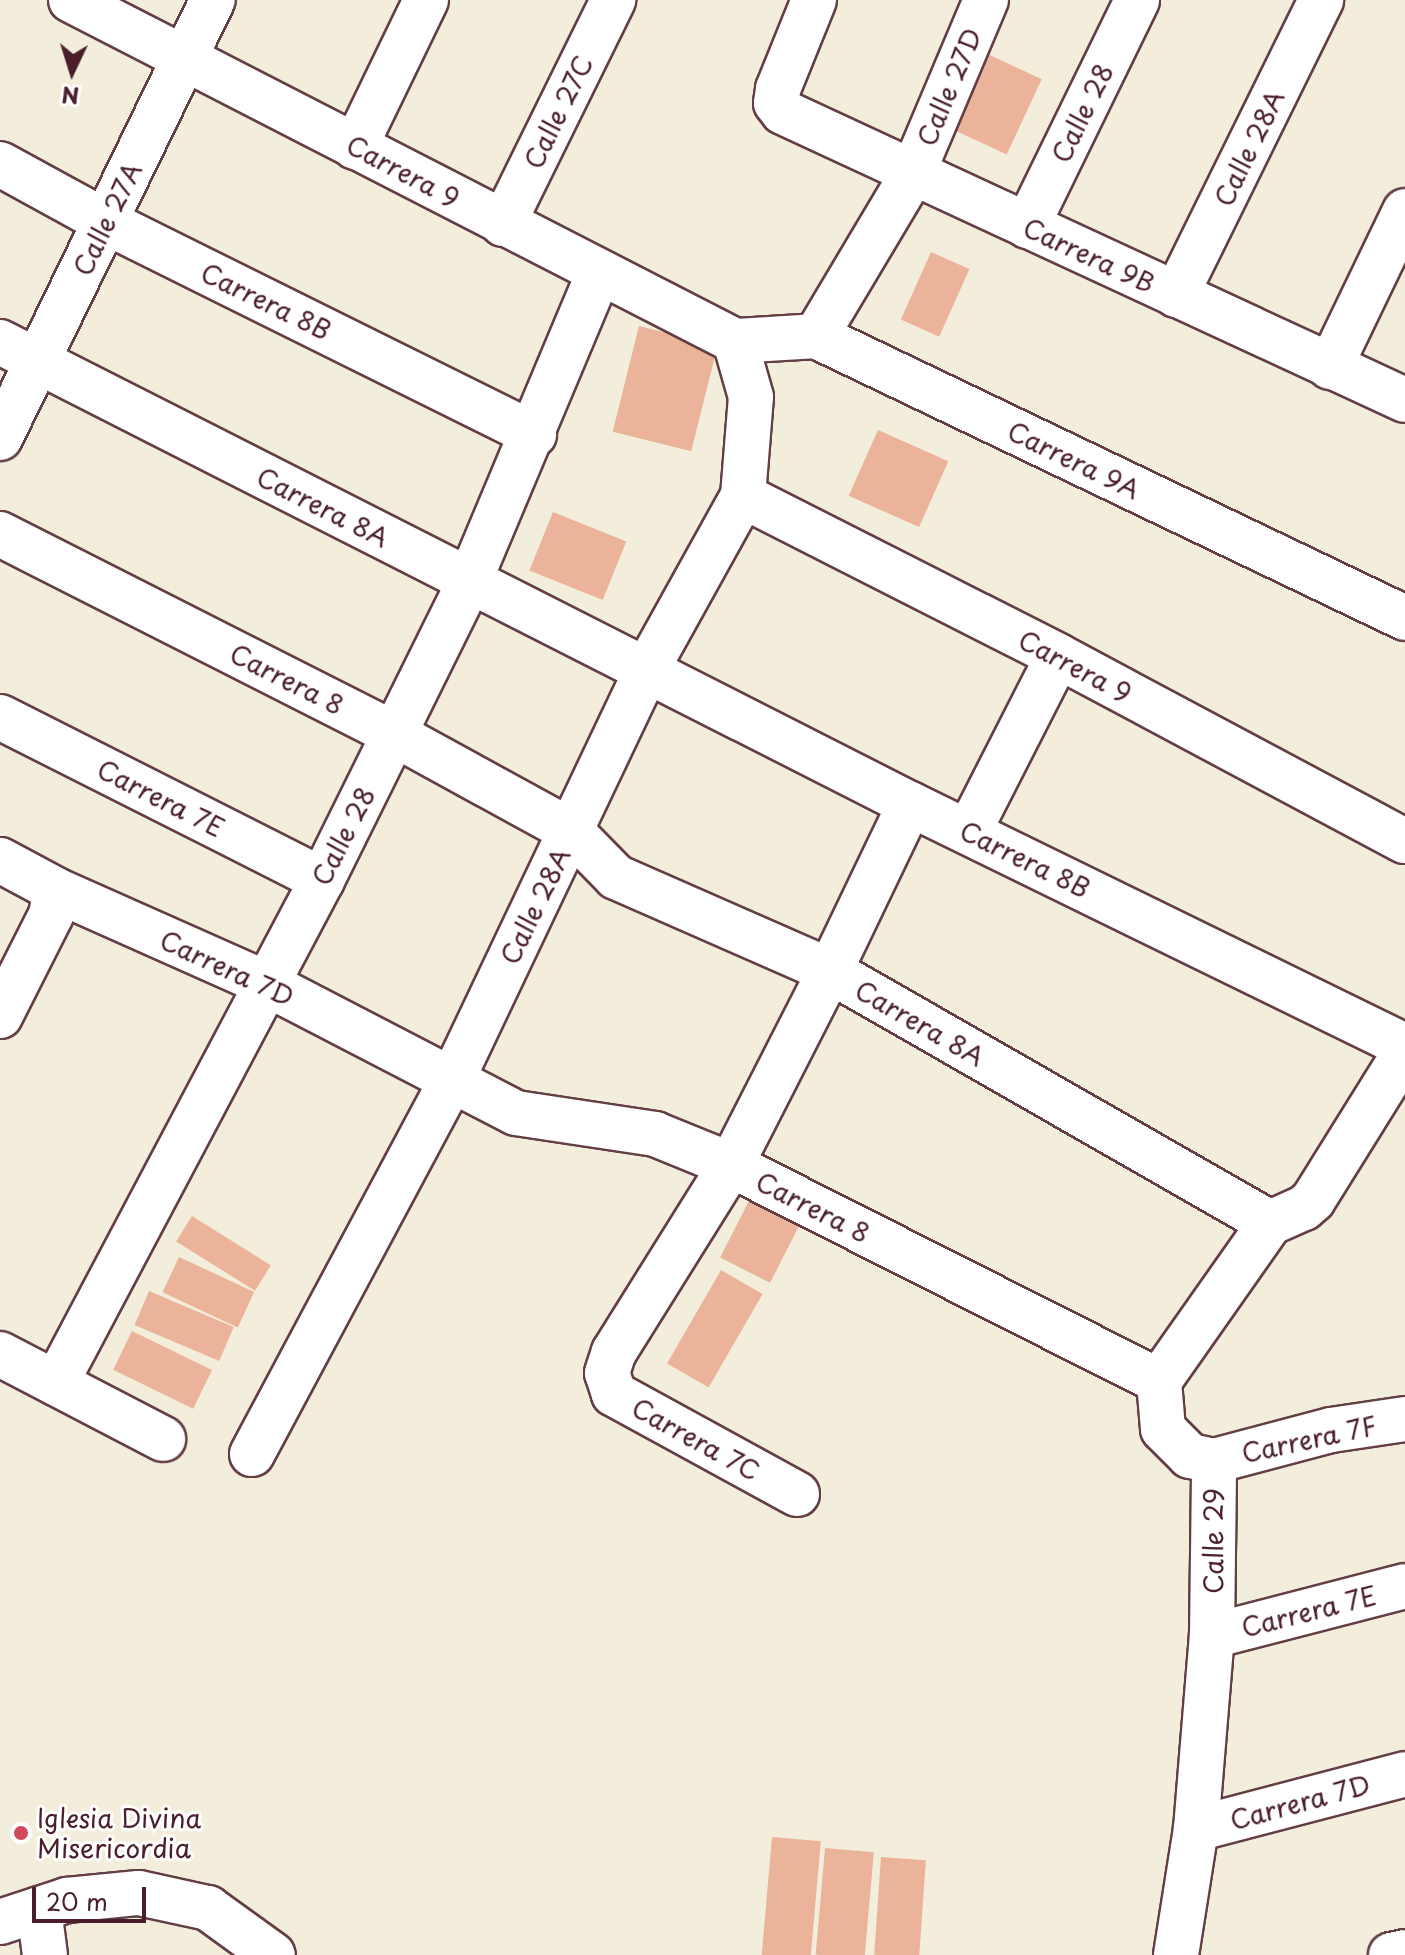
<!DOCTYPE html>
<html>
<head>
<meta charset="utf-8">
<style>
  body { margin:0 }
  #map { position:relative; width:1405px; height:1955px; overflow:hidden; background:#f3eedb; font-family:"Playpen Sans",sans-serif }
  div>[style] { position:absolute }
  .building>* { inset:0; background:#ebb39a; transform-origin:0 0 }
  .roads { filter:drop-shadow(2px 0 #633e45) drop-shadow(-2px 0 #633e45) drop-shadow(0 2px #633e45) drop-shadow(0 -2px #633e45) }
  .street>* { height:44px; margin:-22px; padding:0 22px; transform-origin:22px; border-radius:22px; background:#fff }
  .dots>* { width:22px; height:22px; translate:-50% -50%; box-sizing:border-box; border:4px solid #fff; border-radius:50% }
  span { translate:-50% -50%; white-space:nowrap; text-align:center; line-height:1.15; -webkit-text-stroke:6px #fff; paint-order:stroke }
  .street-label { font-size:26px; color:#4a1f2b }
  .poi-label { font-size:26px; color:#4a1f2b }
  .left { translate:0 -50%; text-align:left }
  .north { position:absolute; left:32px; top:32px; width:80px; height:80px; -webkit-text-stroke:6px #fff; paint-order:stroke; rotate:184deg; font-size:22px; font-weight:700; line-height:32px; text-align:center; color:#4a1f2b }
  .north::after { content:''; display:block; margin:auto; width:28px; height:36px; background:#4a1f2b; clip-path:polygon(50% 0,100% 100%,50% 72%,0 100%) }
  .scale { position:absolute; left:32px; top:1887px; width:114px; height:36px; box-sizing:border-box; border:4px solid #4a1f2b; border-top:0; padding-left:10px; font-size:24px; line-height:28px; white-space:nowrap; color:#4a1f2b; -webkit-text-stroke:6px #fff; paint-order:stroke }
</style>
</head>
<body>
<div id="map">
  <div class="building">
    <i style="left:981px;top:51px;width:67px;height:83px;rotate:25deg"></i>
    <i style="left:931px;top:252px;width:42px;height:74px;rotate:24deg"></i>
    <i style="left:639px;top:326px;width:81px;height:109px;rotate:14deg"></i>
    <i style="left:878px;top:430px;width:77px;height:72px;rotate:24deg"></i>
    <i style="left:553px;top:512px;width:79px;height:63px;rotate:22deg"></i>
    <i style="left:756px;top:1187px;width:56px;height:79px;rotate:27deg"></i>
    <i style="left:192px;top:1216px;width:93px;height:30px;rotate:32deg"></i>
    <i style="left:179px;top:1257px;width:83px;height:39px;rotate:25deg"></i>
    <i style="left:721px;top:1270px;width:48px;height:108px;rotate:30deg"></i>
    <i style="left:149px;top:1291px;width:92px;height:37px;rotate:23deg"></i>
    <i style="left:132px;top:1331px;width:89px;height:43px;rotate:26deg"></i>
    <i style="left:772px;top:1837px;width:49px;height:119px;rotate:5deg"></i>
    <i style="left:825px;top:1848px;width:49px;height:107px;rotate:5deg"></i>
    <i style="left:881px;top:1857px;width:45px;height:98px;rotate:4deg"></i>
  </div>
  <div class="roads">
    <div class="street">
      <i style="left:71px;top:0;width:746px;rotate:27.18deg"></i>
      <i style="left:735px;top:341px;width:81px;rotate:-3.5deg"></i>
      <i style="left:816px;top:336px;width:653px;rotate:25.58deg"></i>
      <i style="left:814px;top:0;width:96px;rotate:112deg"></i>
      <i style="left:778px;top:89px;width:14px;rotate:98deg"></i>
      <i style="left:776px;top:103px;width:11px;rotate:52deg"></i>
      <i style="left:783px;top:112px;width:685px;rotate:24.85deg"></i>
      <i style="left:355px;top:147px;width:163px;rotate:-64.2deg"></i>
      <i style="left:0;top:164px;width:121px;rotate:28.7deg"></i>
      <i style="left:106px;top:222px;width:478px;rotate:26.4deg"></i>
      <i style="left:503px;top:224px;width:250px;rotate:-63.8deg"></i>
      <i style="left:1027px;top:226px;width:251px;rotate:-64deg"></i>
      <i style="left:1176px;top:295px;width:329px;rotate:-63.8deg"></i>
      <i style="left:816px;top:336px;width:187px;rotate:-59.2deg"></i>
      <i style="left:912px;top:175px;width:190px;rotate:-67.1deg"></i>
      <i style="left:0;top:342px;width:1021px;rotate:26.92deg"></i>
      <i style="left:910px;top:804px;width:551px;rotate:26.05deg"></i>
      <i style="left:1330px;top:367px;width:173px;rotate:-64.3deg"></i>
      <i style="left:0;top:438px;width:487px;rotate:-64.1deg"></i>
      <i style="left:743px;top:496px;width:353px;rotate:26.9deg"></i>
      <i style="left:1058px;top:656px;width:393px;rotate:28.1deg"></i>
      <i style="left:0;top:534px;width:442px;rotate:26.9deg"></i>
      <i style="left:394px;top:734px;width:202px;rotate:28.7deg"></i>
      <i style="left:571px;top:831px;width:64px;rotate:45.6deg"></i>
      <i style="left:616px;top:877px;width:234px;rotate:23.7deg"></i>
      <i style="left:830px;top:971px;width:507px;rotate:29.8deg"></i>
      <i style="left:0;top:717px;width:361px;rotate:26.8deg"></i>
      <i style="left:969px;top:831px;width:196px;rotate:-63deg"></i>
      <i style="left:0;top:860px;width:64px;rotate:28.2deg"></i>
      <i style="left:56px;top:890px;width:231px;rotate:24deg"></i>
      <i style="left:267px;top:984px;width:280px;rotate:27.4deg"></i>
      <i style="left:516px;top:1113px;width:141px;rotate:8.6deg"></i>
      <i style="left:655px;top:1134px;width:82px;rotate:22.2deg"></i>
      <i style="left:731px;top:1165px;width:479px;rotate:26.8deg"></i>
      <i style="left:0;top:1016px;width:113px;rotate:-63.2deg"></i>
      <i style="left:51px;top:915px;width:25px;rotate:-79deg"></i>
      <i style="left:0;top:1354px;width:184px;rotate:27.5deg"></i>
      <i style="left:56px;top:1383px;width:569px;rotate:-62.13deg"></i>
      <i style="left:322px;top:880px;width:332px;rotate:-63.7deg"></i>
      <i style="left:469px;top:582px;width:335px;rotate:-67.2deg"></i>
      <i style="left:252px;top:1454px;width:426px;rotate:-61.9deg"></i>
      <i style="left:453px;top:1078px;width:453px;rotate:-64.6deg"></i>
      <i style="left:647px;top:669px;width:198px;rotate:-61deg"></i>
      <i style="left:743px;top:496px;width:99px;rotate:-85.4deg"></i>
      <i style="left:751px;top:397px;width:58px;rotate:-105.9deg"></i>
      <i style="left:1214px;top:1461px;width:121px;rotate:-14.8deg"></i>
      <i style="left:1331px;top:1430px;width:75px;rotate:-8.5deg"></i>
      <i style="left:797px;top:1494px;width:209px;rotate:-151.3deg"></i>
      <i style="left:614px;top:1394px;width:22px;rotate:-108deg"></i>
      <i style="left:607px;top:1373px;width:22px;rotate:-72deg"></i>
      <i style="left:614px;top:1352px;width:221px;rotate:-58deg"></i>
      <i style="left:731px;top:1165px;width:218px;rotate:-63deg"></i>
      <i style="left:830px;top:971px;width:185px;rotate:-64.4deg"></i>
      <i style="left:1212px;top:1636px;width:199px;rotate:-14.5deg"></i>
      <i style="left:1196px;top:1829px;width:216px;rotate:-14.7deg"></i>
      <i style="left:39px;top:1909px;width:46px;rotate:82.6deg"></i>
      <i style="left:0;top:1922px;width:71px;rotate:-18.2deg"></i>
      <i style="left:67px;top:1900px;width:72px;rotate:-5.6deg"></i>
      <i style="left:139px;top:1893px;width:71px;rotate:12.3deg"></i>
      <i style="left:208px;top:1908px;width:80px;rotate:35.9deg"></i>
      <i style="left:1176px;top:1955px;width:128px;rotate:-81deg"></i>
      <i style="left:1196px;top:1829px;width:194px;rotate:-85.3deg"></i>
      <i style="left:1212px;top:1636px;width:175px;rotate:-89.3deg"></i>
      <i style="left:1214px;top:1461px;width:25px;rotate:-168deg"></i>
      <i style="left:1190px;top:1456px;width:38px;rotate:-135deg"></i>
      <i style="left:1163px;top:1429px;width:48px;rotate:-94.8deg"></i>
      <i style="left:1159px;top:1381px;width:193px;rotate:-54.9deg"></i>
      <i style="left:1270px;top:1223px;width:37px;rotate:-24deg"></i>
      <i style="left:1304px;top:1208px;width:12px;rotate:-42deg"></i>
      <i style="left:1313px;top:1200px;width:174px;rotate:-58.1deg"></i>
      <i style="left:1391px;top:1955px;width:14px;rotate:-12deg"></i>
    </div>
  </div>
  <div class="dots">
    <i style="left:21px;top:1833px;background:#d1495b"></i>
  </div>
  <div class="street-label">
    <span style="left:949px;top:87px;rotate:-67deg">Calle 27D</span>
    <span style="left:558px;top:112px;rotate:-64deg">Calle 27C</span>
    <span style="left:1082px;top:113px;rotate:-64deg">Calle 28</span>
    <span style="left:1249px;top:148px;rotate:-64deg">Calle 28A</span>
    <span style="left:403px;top:171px;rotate:28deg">Carrera 9</span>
    <span style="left:107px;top:219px;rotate:-64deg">Calle 27A</span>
    <span style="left:1089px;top:255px;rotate:25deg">Carrera 9B</span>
    <span style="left:266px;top:301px;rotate:26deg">Carrera 8B</span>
    <span style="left:1074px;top:460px;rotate:26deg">Carrera 9A</span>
    <span style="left:323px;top:507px;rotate:27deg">Carrera 8A</span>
    <span style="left:1075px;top:666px;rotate:28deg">Carrera 9</span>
    <span style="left:287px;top:679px;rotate:27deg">Carrera 8</span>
    <span style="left:161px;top:798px;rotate:27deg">Carrera 7E</span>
    <span style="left:343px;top:836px;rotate:-63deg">Calle 28</span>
    <span style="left:1025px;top:859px;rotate:26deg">Carrera 8B</span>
    <span style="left:535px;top:906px;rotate:-64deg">Calle 28A</span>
    <span style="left:227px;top:968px;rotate:25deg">Carrera 7D</span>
    <span style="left:920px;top:1023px;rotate:30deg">Carrera 8A</span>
    <span style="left:813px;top:1207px;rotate:27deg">Carrera 8</span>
    <span style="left:696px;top:1439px;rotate:29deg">Carrera 7C</span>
    <span style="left:1309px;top:1439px;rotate:-12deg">Carrera 7F</span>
    <span style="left:1213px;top:1541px;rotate:-90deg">Calle 29</span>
    <span style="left:1309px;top:1611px;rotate:-14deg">Carrera 7E</span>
    <span style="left:1300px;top:1802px;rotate:-15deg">Carrera 7D</span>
  </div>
  <div class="poi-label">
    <span class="left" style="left:37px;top:1833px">Iglesia Divina<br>Misericordia</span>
  </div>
  <div class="north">N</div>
  <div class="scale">20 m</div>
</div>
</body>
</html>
